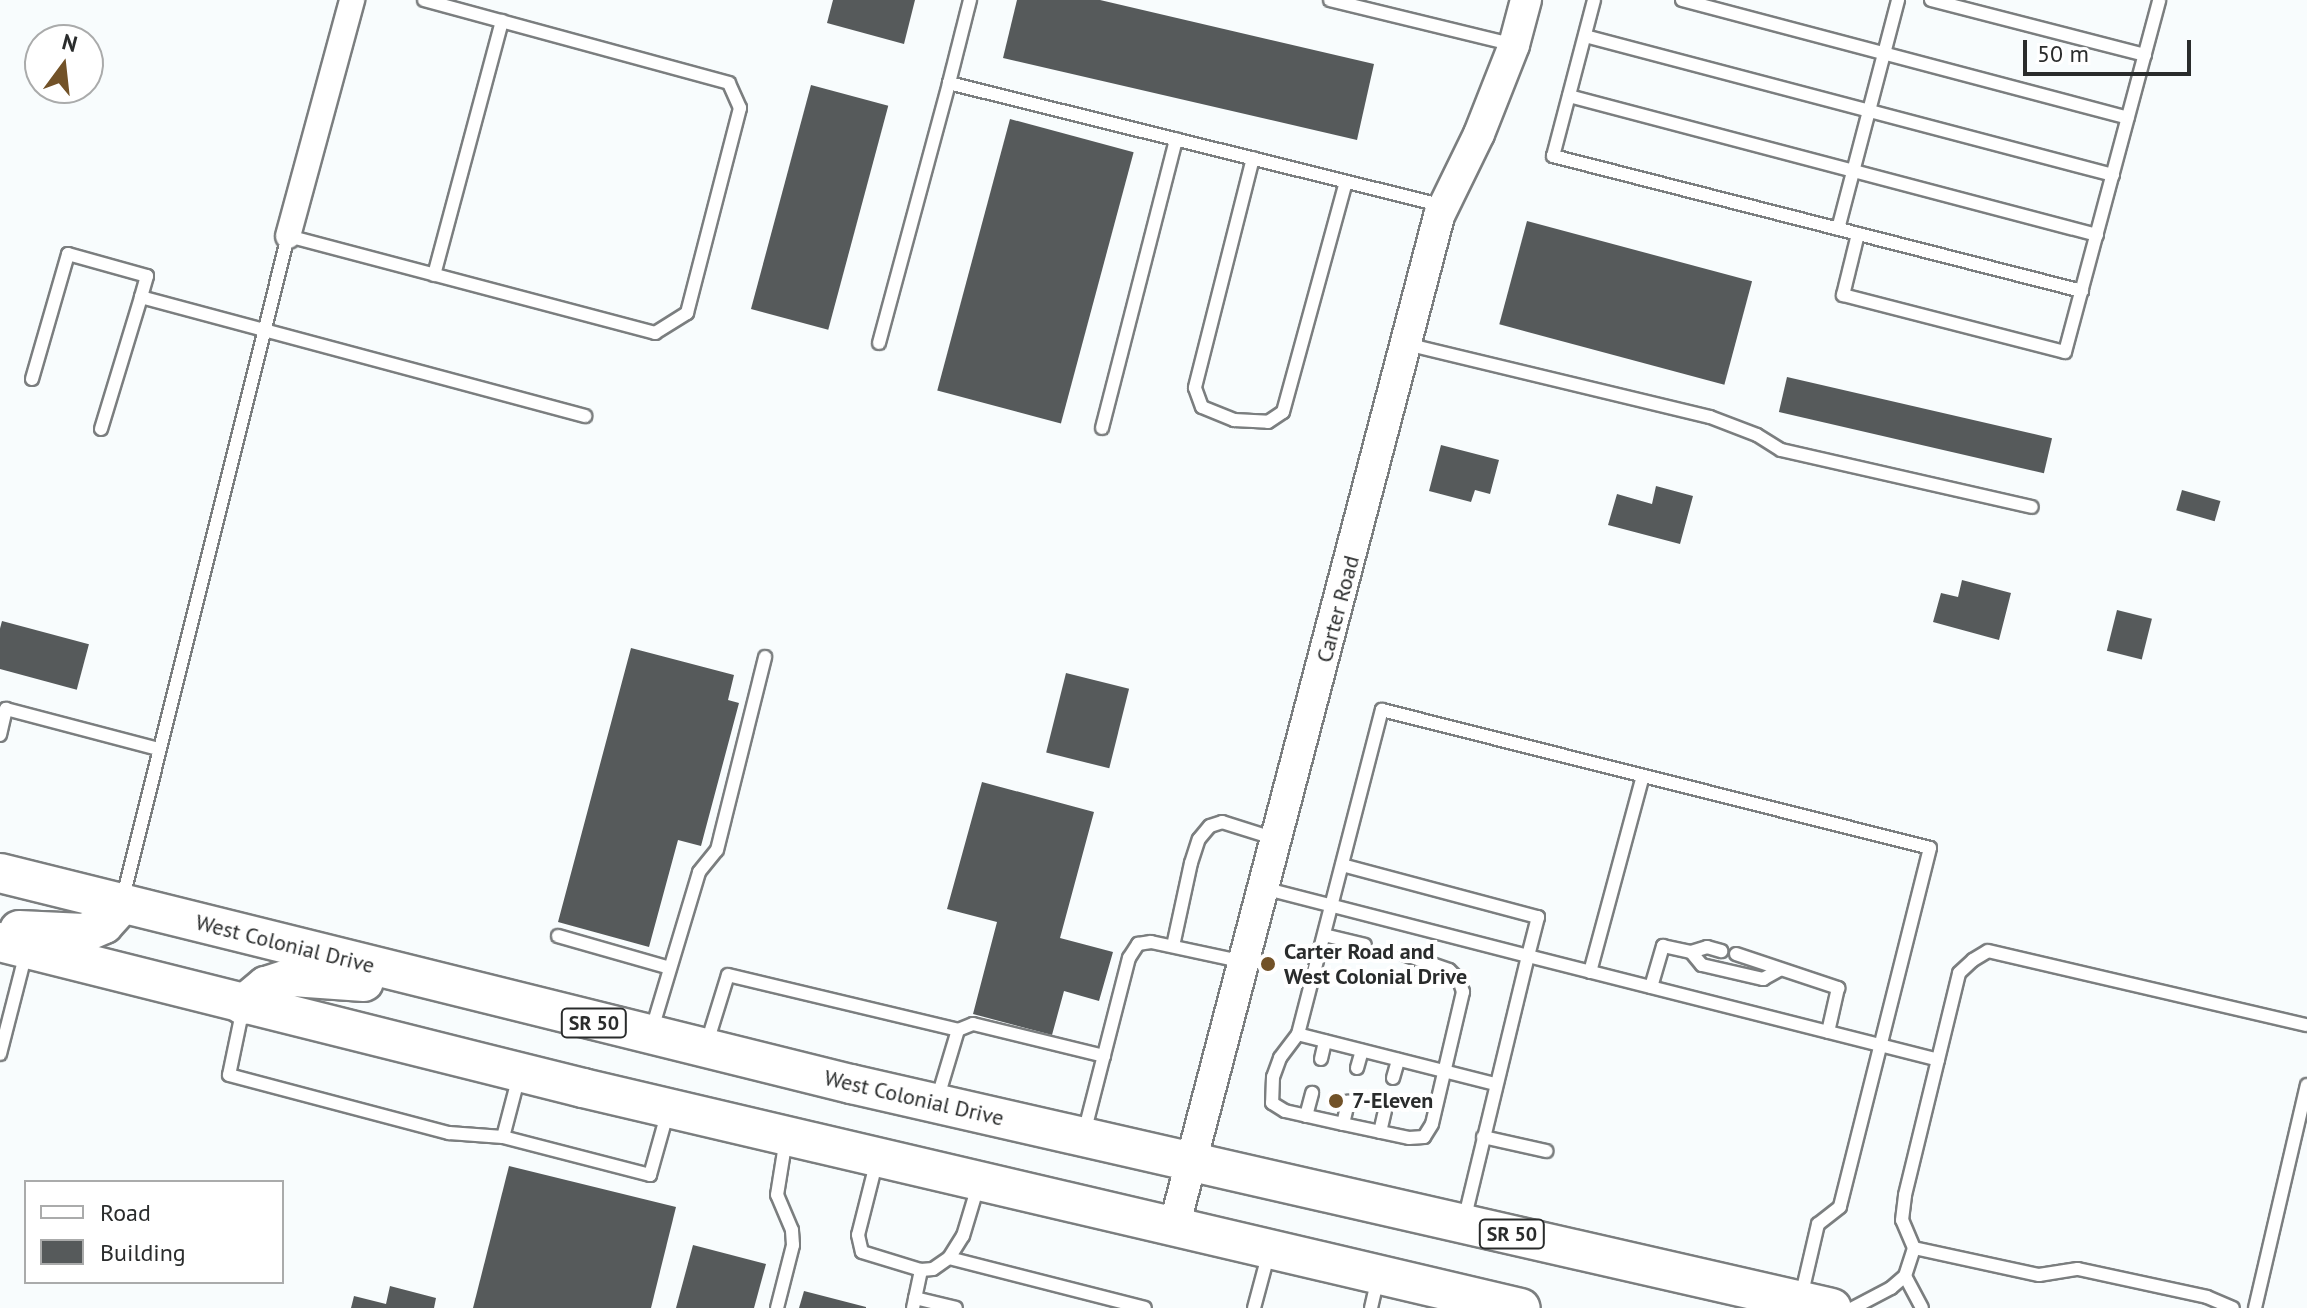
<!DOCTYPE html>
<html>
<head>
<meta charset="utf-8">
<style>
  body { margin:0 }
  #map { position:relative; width:2307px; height:1308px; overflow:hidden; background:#f8fcfd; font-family:"PT Sans",sans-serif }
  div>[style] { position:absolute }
  .building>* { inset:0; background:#565a5b; transform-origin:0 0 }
  .roads { filter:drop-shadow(2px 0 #7b7e7f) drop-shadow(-2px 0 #7b7e7f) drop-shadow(0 2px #7b7e7f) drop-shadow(0 -2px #7b7e7f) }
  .service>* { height:12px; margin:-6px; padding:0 6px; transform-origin:6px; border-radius:6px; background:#fff }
  .minor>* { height:24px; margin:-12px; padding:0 12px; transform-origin:12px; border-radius:12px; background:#fff }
  .tertiary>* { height:30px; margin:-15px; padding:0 15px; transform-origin:15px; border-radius:15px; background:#fff }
  .trunk>* { height:38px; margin:-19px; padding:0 19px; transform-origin:19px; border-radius:19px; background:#fff }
  .dots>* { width:22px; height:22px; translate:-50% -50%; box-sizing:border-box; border:4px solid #fff; border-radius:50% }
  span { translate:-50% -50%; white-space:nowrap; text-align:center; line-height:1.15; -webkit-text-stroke:8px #fff; paint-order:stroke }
  .shield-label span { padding:2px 6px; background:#fff; border:2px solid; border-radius:6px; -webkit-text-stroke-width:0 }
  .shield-label { font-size:20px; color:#2a2c2c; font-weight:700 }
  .street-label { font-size:22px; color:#2a2c2c }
  .poi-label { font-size:22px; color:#2a2c2c; font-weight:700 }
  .left { translate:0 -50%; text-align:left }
  .legend { position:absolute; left:24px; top:1180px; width:260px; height:104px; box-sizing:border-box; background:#fff; border:2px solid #aaabab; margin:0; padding:10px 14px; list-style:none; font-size:24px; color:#2a2c2c }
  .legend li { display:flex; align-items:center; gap:16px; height:40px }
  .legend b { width:40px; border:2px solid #aaabab }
  .north { position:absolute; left:24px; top:24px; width:80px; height:80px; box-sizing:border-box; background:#fff; border:2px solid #aaabab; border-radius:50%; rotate:15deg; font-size:22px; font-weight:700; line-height:32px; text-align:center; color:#2a2c2c }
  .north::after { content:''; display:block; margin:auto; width:28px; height:36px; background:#725228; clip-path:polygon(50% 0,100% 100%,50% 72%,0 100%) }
  .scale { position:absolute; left:2023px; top:40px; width:168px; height:36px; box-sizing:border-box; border:4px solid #2a2c2c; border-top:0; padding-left:10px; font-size:24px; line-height:28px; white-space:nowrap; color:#2a2c2c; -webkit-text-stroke:6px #fff; paint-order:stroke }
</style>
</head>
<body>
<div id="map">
  <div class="building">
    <i style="clip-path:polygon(833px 0,915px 0,904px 44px,827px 23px)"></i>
    <i style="clip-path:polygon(1017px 0,1100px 0,1374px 64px,1357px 140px,1003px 58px)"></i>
    <i style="left:811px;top:85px;width:80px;height:232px;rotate:15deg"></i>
    <i style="left:1010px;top:119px;width:128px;height:281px;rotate:15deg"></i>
    <i style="left:1527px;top:221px;width:233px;height:107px;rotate:15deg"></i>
    <i style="left:1787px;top:377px;width:272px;height:36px;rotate:13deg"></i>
    <i style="clip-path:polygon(1441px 445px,1499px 460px,1490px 494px,1475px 490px,1471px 502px,1429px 491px)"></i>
    <i style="clip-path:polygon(1656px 486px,1693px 496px,1680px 544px,1608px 525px,1617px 494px,1652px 504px)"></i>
    <i style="left:2182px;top:490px;width:40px;height:21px;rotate:16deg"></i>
    <i style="clip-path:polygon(1962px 580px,2011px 593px,1999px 640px,1933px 622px,1941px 593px,1958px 597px)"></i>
    <i style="left:2117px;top:610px;width:36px;height:42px;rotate:14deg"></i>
    <i style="left:2px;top:621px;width:90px;height:47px;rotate:15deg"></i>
    <i style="clip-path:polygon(631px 648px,734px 675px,728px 700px,739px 703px,701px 846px,678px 840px,649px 947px,558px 922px)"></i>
    <i style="left:1066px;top:673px;width:65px;height:82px;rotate:14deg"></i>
    <i style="clip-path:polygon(982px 782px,1094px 812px,1060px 938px,1113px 952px,1099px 1001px,1064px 991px,1052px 1035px,973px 1014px,997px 922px,947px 909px)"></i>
    <i style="clip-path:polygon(509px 1166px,676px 1207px,651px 1308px,473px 1308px)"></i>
    <i style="clip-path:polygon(693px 1245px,766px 1264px,754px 1308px,676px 1308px)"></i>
    <i style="clip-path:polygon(390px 1286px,436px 1298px,434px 1308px,351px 1308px,354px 1296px,386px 1304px)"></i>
    <i style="clip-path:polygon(804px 1291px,866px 1307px,866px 1308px,799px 1308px)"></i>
  </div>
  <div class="roads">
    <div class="service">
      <i style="left:1330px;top:0;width:189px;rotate:13.7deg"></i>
      <i style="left:1594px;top:0;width:161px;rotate:104.7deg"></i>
      <i style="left:1553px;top:156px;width:546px;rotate:14.32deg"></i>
      <i style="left:1682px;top:0;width:461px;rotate:14.8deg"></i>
      <i style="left:1931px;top:0;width:221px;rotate:14.4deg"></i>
      <i style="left:1585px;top:36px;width:546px;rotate:14.75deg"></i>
      <i style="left:949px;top:83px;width:86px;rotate:-75.8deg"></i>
      <i style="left:1569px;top:96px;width:546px;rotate:14.75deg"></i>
      <i style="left:1253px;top:158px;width:237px;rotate:104.2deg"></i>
      <i style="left:1195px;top:388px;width:20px;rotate:70deg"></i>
      <i style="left:1202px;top:407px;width:35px;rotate:22deg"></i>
      <i style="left:1234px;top:420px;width:34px;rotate:3deg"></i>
      <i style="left:1268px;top:422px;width:18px;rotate:-34deg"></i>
      <i style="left:1283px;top:412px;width:238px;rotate:-74.7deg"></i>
      <i style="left:1838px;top:229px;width:237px;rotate:-75.3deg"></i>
      <i style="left:1858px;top:234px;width:63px;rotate:103.8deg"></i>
      <i style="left:1843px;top:295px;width:229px;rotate:14.4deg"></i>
      <i style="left:2065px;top:352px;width:364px;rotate:-75deg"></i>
      <i style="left:434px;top:275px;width:263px;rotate:-75deg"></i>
      <i style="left:879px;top:343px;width:269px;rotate:-74.9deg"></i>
      <i style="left:949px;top:83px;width:510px;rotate:13.95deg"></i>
      <i style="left:1406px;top:344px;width:313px;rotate:13.5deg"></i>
      <i style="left:1710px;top:417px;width:50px;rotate:21deg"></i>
      <i style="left:1757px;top:435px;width:28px;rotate:32deg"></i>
      <i style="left:1781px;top:450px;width:257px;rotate:12.8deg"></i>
      <i style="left:32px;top:379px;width:130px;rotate:-73.9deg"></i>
      <i style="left:68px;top:254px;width:82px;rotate:15.6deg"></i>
      <i style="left:147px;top:276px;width:22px;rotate:106deg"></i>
      <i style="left:1102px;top:428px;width:298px;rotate:-75.6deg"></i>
      <i style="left:101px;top:429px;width:138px;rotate:-73.1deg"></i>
      <i style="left:141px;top:297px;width:460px;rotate:15deg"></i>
      <i style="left:0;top:735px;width:27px;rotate:-77deg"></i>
      <i style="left:6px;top:709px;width:157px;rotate:14.7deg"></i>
      <i style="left:1342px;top:865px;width:203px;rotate:14.9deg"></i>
      <i style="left:1538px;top:917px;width:40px;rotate:104.4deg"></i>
      <i style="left:1528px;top:956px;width:423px;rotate:14.2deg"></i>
      <i style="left:1263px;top:888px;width:274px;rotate:14.4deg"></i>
      <i style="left:1528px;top:956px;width:272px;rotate:103.6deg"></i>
      <i style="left:122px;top:901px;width:685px;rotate:-75.98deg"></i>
      <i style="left:288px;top:236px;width:380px;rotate:14.8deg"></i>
      <i style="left:655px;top:333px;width:38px;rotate:-32deg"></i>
      <i style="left:687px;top:313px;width:212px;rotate:-75.5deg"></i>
      <i style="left:740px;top:108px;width:27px;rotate:-114deg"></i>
      <i style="left:729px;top:83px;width:316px;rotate:-164.8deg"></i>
      <i style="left:1324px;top:935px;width:42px;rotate:13.7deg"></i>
      <i style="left:558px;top:936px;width:116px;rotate:15.9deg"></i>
      <i style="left:1173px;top:946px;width:85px;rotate:-77.8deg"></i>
      <i style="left:1191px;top:863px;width:25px;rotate:-72deg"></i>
      <i style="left:1199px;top:839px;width:17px;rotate:-50deg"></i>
      <i style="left:1210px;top:826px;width:13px;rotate:-18deg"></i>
      <i style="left:1222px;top:822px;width:57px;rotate:17.5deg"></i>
      <i style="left:1691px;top:952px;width:17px;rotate:50deg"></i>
      <i style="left:1702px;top:965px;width:63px;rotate:12.9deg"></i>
      <i style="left:1763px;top:979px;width:18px;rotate:-29deg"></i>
      <i style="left:1736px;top:954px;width:108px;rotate:18.4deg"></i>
      <i style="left:1838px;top:988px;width:45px;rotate:102.8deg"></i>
      <i style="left:1590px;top:972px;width:203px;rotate:-74.9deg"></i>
      <i style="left:1651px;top:987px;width:43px;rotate:-73.7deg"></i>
      <i style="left:1663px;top:946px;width:29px;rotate:12deg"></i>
      <i style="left:1691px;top:952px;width:17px;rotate:-17deg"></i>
      <i style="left:1707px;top:947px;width:15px;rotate:16deg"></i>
      <i style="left:243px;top:1008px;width:68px;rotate:101.8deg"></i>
      <i style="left:229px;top:1075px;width:228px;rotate:14.8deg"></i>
      <i style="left:449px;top:1133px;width:54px;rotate:4.2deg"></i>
      <i style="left:652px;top:1029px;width:164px;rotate:-73.3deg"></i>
      <i style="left:699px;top:872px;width:28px;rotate:-51deg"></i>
      <i style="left:717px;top:850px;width:199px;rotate:-76deg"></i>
      <i style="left:1298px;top:1034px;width:30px;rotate:127deg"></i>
      <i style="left:1280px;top:1058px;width:20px;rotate:110deg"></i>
      <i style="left:1273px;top:1077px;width:26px;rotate:92deg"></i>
      <i style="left:1272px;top:1103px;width:15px;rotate:32deg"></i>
      <i style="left:1285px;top:1111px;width:59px;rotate:12.6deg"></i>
      <i style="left:1343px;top:1124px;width:67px;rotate:12deg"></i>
      <i style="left:1409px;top:1138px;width:15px;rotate:-4deg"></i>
      <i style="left:1424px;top:1137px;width:15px;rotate:-58deg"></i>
      <i style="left:1432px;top:1124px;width:136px;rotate:-76.8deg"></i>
      <i style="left:1463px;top:992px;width:13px;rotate:-108deg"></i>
      <i style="left:1459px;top:980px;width:14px;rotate:-135deg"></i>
      <i style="left:1449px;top:970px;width:46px;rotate:-160.8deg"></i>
      <i style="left:706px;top:1046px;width:74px;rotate:-72.8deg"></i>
      <i style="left:728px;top:975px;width:236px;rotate:13.4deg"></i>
      <i style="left:0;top:1054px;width:104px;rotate:-75.6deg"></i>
      <i style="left:1321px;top:1059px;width:18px;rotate:-77deg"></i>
      <i style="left:1357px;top:1068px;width:18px;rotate:-74deg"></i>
      <i style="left:519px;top:1076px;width:63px;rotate:104.7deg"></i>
      <i style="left:503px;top:1137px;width:152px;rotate:14.5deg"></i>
      <i style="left:650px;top:1175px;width:66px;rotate:-74.3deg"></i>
      <i style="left:1393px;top:1078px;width:19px;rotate:-74deg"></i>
      <i style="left:1495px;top:1084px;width:203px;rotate:-165.8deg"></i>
      <i style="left:1298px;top:1034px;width:335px;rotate:-75.5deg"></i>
      <i style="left:1382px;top:710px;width:565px;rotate:14.13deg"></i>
      <i style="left:1930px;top:848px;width:370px;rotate:104.1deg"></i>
      <i style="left:1840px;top:1207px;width:28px;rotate:142deg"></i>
      <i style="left:1818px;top:1224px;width:75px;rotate:103.1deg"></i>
      <i style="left:937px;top:1100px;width:73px;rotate:-73.3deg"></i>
      <i style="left:958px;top:1030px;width:16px;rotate:-22deg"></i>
      <i style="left:973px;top:1024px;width:135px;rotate:13.7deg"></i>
      <i style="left:1306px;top:1116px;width:24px;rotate:-75deg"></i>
      <i style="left:1343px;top:1124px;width:23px;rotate:-77deg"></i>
      <i style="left:1380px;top:1132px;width:22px;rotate:-77deg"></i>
      <i style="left:1084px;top:1133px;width:181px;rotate:-75.6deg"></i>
      <i style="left:1129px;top:958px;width:17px;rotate:-57deg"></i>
      <i style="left:1138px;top:944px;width:13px;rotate:-9deg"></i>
      <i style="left:1151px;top:942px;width:95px;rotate:12.1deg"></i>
      <i style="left:1483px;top:1137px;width:65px;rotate:12.5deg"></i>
      <i style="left:877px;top:1160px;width:77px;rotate:104.2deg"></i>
      <i style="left:858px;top:1235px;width:17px;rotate:77deg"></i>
      <i style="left:862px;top:1252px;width:62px;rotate:17deg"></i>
      <i style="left:921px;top:1270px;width:12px;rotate:-5deg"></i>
      <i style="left:933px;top:1269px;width:19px;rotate:-35deg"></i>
      <i style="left:949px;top:1258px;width:26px;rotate:-58deg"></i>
      <i style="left:963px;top:1236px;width:52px;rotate:-73.3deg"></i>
      <i style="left:1914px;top:1248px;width:128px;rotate:12.2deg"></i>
      <i style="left:2039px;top:1275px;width:39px;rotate:-9deg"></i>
      <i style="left:2078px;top:1269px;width:132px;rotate:12.2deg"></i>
      <i style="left:2207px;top:1297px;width:28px;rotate:23deg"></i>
      <i style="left:949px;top:1258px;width:202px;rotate:14.3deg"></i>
      <i style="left:1905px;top:1276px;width:36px;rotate:62deg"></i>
      <i style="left:915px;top:1298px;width:42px;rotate:13.7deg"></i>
      <i style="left:777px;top:1308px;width:65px;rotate:-75.7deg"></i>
      <i style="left:793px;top:1245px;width:15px;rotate:-94deg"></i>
      <i style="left:792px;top:1230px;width:38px;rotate:-113deg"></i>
      <i style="left:777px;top:1195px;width:57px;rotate:-80.9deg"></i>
      <i style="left:913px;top:1308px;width:39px;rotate:-78deg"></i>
      <i style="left:1254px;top:1308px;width:58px;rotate:-75deg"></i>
      <i style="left:1371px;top:1308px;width:31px;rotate:-77deg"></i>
      <i style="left:1853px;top:1308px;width:43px;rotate:-27.8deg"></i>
      <i style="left:1891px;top:1288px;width:18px;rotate:-41deg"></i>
      <i style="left:1905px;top:1276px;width:29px;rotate:-72deg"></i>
      <i style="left:1914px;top:1248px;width:30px;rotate:-113deg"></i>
      <i style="left:1902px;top:1220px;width:25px;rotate:-83deg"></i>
      <i style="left:1905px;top:1195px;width:228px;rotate:-76.3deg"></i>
      <i style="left:1959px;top:973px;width:19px;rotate:-43deg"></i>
      <i style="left:1973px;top:960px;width:17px;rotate:-31deg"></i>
      <i style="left:1988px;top:951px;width:327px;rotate:13.1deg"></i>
      <i style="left:2255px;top:1308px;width:229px;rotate:-76.9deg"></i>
    </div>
    <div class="minor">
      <i style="left:288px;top:236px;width:245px;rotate:-74.8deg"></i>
    </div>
    <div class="tertiary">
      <i style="left:1174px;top:1227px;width:1045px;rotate:-75.31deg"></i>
      <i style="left:1439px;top:216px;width:91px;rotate:-64deg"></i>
      <i style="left:1479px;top:134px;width:96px;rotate:-68.5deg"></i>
      <i style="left:1514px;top:45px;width:47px;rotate:-75.1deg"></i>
    </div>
    <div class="trunk">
      <i style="left:0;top:873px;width:877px;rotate:13.93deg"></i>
      <i style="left:851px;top:1084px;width:1006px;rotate:12.86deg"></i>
      <i style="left:19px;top:930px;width:65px;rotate:2.6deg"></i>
      <i style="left:84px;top:933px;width:22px;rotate:-24deg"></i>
      <i style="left:104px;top:924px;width:27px;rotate:-48deg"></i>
      <i style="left:0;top:942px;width:601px;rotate:14.06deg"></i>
      <i style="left:583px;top:1088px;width:963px;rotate:13.2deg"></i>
      <i style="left:243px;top:1005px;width:30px;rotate:-40deg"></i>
      <i style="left:266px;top:986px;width:28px;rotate:-18deg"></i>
      <i style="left:293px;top:977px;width:71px;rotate:4deg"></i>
    </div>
  </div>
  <div class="dots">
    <i style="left:1268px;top:964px;background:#725228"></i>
    <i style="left:1336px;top:1101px;background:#725228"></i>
  </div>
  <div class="shield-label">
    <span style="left:594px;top:1023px">SR 50</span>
    <span style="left:1512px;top:1234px">SR 50</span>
  </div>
  <div class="street-label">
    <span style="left:1338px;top:609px;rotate:-75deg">Carter Road</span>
    <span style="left:285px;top:944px;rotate:14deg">West Colonial Drive</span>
    <span style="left:914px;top:1098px;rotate:13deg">West Colonial Drive</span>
  </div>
  <div class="poi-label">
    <span class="left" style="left:1284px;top:964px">Carter Road and<br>West Colonial Drive</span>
    <span class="left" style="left:1352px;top:1101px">7-Eleven</span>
  </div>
  <ul class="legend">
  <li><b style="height:10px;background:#fff"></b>Road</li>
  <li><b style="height:22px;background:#565a5b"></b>Building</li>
  </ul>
  <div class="north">N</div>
  <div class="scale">50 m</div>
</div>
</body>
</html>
